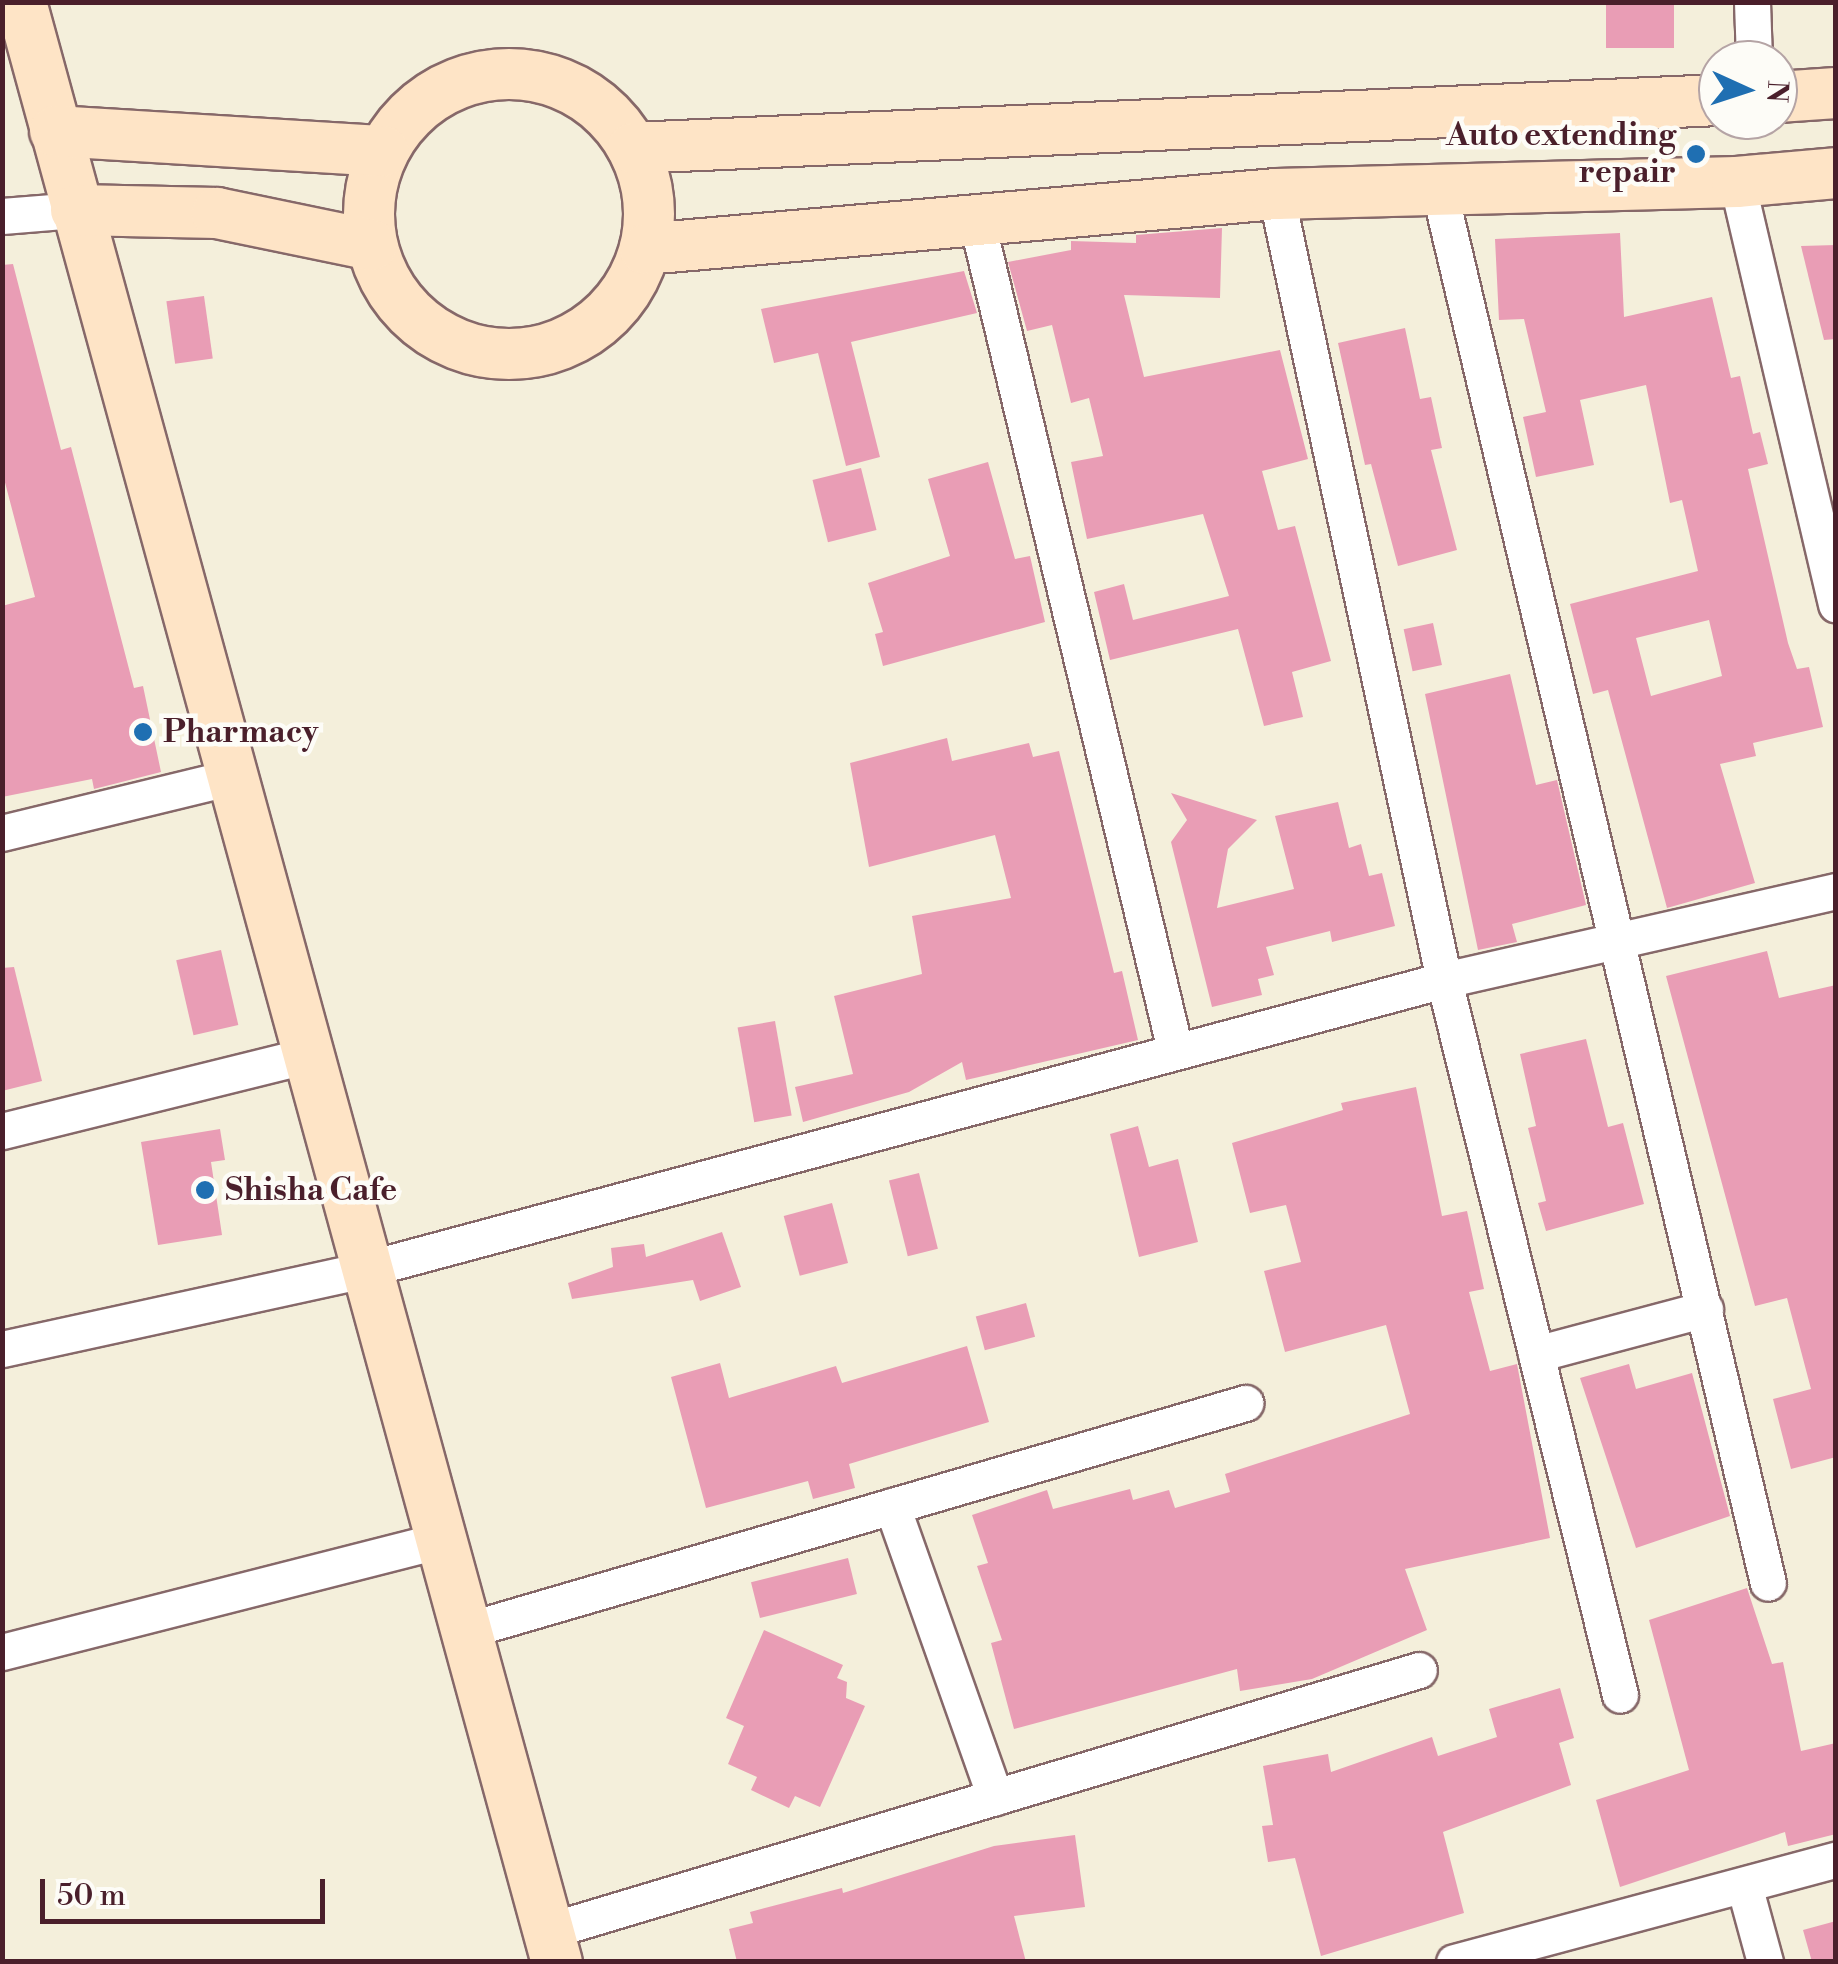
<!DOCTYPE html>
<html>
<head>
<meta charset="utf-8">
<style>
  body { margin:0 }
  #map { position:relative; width:1838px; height:1964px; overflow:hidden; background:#f4efdb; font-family:"Libre Bodoni",serif }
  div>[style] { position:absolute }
  .building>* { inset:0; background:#e99db5; transform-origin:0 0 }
  .roads { filter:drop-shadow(2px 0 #866869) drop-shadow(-2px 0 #866869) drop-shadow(0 2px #866869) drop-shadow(0 -2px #866869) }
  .street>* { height:35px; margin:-17.5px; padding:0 17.5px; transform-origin:17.5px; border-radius:17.5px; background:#fff }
  .secondary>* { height:50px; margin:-25px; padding:0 25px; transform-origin:25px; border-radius:25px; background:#fee4c6 }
  .secondary>.ring { margin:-25px; padding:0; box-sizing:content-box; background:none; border:50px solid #fee4c6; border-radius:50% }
  .dots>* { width:28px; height:28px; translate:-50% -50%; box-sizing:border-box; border:5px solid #fdfcf7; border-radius:50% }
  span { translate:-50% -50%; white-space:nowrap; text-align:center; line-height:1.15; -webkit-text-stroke:9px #fdfcf7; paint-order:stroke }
  .poi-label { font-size:32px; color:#4a1f2b; font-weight:700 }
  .right { translate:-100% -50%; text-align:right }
  .left { translate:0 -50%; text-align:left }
  .frame { position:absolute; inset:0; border:5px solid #4a1f2b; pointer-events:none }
  .north { position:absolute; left:1698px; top:40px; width:100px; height:100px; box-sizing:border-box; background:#fdfcf7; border:2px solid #b5a4a5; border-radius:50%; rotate:93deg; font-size:28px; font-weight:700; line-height:40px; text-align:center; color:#4a1f2b }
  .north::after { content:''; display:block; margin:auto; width:35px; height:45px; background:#1f6fb2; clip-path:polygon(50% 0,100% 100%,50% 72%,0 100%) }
  .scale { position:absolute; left:40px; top:1879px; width:285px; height:45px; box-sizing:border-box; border:5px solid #4a1f2b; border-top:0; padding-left:12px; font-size:30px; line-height:35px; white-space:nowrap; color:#4a1f2b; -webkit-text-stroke:8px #fdfcf7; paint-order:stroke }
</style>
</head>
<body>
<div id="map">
  <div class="building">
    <i style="left:1606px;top:2px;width:68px;height:46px"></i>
    <i style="clip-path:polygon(1222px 228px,1220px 298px,1124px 295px,1144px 377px,1280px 350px,1308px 459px,1262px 471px,1278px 530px,1295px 526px,1331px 661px,1292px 672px,1303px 717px,1264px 726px,1238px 629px,1110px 660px,1094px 592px,1124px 584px,1133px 620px,1229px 596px,1203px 514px,1087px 539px,1071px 462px,1103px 456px,1089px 398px,1071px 403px,1052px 325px,1027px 331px,1008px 262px,1071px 250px,1071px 241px,1136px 243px,1136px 235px)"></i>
    <i style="clip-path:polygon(evenodd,1620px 233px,1624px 317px,1712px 297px,1731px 378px,1740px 376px,1753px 434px,1760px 432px,1768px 464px,1748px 469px,1788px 643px,1797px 669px,1809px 667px,1823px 727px,1753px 743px,1756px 756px,1720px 764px,1755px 883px,1667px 908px,1608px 690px,1593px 694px,1570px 604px,1698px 571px,1682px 500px,1670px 503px,1646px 385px,1580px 400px,1594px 465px,1536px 477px,1523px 417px,1546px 412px,1524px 319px,1499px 320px,1495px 239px,1620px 233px,1709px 620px,1722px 676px,1651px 696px,1636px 638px,1709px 620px)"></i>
    <i style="clip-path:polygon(1836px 245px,1836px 339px,1824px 340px,1801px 246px)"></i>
    <i style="clip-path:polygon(13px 264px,61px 450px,71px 447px,134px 688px,143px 686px,161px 772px,94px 789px,92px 779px,2px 797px,2px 606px,35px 597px,2px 471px,2px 265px)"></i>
    <i style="clip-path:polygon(964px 271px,977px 313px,851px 342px,880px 457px,846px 466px,818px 353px,774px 363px,761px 309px)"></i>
    <i style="left:204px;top:296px;width:63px;height:38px;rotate:82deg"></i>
    <i style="clip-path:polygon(1405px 328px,1420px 399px,1431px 397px,1442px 448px,1431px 450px,1457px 550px,1398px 566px,1371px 464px,1365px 465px,1338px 343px)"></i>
    <i style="clip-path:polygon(988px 462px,1015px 559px,1030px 556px,1045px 622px,883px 666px,875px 634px,883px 632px,868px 583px,950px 556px,928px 479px)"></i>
    <i style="left:861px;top:468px;width:64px;height:50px;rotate:76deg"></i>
    <i style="left:1433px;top:623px;width:43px;height:30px;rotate:78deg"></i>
    <i style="clip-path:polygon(1510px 674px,1536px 785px,1557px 780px,1586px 905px,1512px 924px,1517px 942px,1478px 950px,1425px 694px)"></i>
    <i style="clip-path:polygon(947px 738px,952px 761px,1029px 743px,1033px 757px,1059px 751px,1114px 973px,1122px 971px,1138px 1040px,966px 1080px,962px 1062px,909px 1092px,803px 1122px,795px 1087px,853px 1074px,834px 996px,922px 974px,912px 916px,1011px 898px,995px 835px,869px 867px,850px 763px)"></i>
    <i style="clip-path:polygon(1171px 793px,1257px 820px,1228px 849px,1217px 908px,1294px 889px,1275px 816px,1338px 802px,1349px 848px,1361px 844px,1369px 876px,1382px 873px,1395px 926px,1332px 942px,1330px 931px,1266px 947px,1274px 975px,1258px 979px,1262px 995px,1212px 1007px,1171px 842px,1187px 820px)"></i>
    <i style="left:221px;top:950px;width:77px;height:46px;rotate:77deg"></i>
    <i style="clip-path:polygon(1767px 951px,1779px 998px,1836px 985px,1836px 1457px,1791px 1469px,1773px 1399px,1811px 1389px,1787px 1298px,1755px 1306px,1666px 976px)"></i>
    <i style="clip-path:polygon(14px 967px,42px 1081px,2px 1091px,2px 968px)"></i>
    <i style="left:775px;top:1021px;width:96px;height:38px;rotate:80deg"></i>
    <i style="clip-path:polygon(1586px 1039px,1608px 1127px,1623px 1123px,1644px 1204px,1546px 1231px,1538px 1203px,1546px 1201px,1528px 1128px,1536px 1126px,1520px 1054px)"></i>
    <i style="clip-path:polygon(1416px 1087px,1442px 1216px,1467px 1211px,1484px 1289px,1469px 1292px,1490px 1371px,1517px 1364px,1550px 1538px,1405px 1569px,1427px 1630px,1312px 1679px,1240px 1691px,1237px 1669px,1014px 1729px,991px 1643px,1002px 1640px,977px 1566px,988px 1563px,972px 1515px,1047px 1490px,1053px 1509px,1130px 1489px,1133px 1500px,1169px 1490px,1175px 1508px,1230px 1492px,1225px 1474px,1410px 1414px,1386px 1325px,1285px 1352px,1264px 1271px,1301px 1262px,1286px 1205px,1250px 1213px,1232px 1143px,1343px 1110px,1341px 1103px)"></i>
    <i style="clip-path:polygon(1138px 1126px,1149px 1167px,1178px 1159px,1198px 1242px,1139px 1257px,1110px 1134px)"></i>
    <i style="clip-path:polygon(220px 1129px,225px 1160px,211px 1162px,222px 1235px,158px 1245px,141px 1142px)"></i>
    <i style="left:919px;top:1173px;width:78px;height:31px;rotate:76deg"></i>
    <i style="left:832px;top:1203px;width:62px;height:50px;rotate:75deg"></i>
    <i style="clip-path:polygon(722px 1232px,741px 1287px,700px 1301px,693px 1280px,572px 1299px,568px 1283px,613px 1267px,611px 1248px,644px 1244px,646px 1257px)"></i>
    <i style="left:1026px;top:1303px;width:35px;height:52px;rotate:75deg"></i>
    <i style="clip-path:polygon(967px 1346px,989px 1422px,849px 1464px,855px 1488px,813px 1499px,808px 1481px,706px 1508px,671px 1377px,720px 1363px,729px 1398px,836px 1366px,842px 1383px)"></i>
    <i style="clip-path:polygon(1629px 1364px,1636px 1389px,1692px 1373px,1730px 1516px,1636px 1548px,1580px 1378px)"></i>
    <i style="left:848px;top:1558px;width:37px;height:100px;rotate:76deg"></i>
    <i style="clip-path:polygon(1747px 1588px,1772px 1664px,1783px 1662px,1801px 1751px,1836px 1743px,1836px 1834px,1788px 1846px,1785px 1832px,1620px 1887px,1596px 1800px,1689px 1770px,1649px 1620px)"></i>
    <i style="clip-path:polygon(764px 1630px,843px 1665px,837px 1678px,847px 1682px,846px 1698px,865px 1706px,820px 1807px,795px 1796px,789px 1808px,751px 1790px,757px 1777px,728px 1764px,744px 1726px,726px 1718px)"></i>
    <i style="clip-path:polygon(1560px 1688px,1574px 1738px,1559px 1743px,1571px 1785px,1443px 1832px,1464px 1913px,1321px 1956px,1295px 1858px,1268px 1862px,1262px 1826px,1273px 1825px,1263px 1766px,1328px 1754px,1331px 1772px,1432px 1737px,1438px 1756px,1497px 1737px,1489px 1709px)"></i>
    <i style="clip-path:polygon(1075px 1835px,1085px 1907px,1014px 1916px,1026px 1962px,737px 1962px,729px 1929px,753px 1923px,750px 1912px,842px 1888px,843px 1893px,994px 1846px)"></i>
    <i style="clip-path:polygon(1836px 1921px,1836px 1962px,1812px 1962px,1803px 1930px)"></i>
  </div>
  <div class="roads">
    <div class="street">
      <i style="left:1752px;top:2px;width:58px;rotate:88deg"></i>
      <i style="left:1737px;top:182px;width:434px;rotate:76.8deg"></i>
      <i style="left:1438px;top:185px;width:1436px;rotate:76.72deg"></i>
      <i style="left:1276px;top:194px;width:804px;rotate:77.94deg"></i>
      <i style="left:1444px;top:980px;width:736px;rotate:76.17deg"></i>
      <i style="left:2px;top:216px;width:74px;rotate:-4.6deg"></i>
      <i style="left:977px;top:222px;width:851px;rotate:76.55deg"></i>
      <i style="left:2px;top:833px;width:233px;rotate:-13.7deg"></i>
      <i style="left:2px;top:1131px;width:311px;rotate:-13.9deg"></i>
      <i style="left:2px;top:1349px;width:370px;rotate:-12.3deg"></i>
      <i style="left:363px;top:1270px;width:1119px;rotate:-15.02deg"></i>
      <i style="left:1444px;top:980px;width:402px;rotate:-12.8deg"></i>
      <i style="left:1536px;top:1354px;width:175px;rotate:-14.9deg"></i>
      <i style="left:892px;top:1506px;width:309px;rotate:70.5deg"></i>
      <i style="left:464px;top:1631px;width:814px;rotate:-16.27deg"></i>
      <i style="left:2px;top:1652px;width:451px;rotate:-14.3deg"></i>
      <i style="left:1744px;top:1885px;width:80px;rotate:74.7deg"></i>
      <i style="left:548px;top:1931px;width:909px;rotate:-16.68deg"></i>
      <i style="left:1454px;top:1962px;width:395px;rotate:-15deg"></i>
    </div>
    <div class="secondary">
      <i style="left:21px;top:2px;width:2032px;rotate:74.71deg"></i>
      <i class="ring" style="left:369px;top:74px;width:230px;height:230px"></i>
      <i style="left:1778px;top:97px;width:58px;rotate:-3.9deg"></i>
      <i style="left:55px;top:131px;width:329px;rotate:3.5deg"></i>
      <i style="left:633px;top:148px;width:1086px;rotate:-2.53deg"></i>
      <i style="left:76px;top:210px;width:141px;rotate:1.2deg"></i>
      <i style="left:217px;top:213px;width:158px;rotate:11.7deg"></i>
      <i style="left:645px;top:249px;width:633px;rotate:-4.98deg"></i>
      <i style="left:1276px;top:194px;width:461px;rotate:-1.5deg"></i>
      <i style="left:1737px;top:182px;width:99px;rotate:-5.2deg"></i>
    </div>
  </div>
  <div class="dots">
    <i style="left:1696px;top:154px;background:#1f6fb2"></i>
    <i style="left:143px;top:732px;background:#1f6fb2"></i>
    <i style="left:205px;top:1190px;background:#1f6fb2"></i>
  </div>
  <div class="poi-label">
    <span class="right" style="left:1676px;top:154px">Auto extending<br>repair</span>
    <span class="left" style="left:163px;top:732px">Pharmacy</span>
    <span class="left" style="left:225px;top:1190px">Shisha Cafe</span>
  </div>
  <div class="frame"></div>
  <div class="north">N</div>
  <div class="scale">50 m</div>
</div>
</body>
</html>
